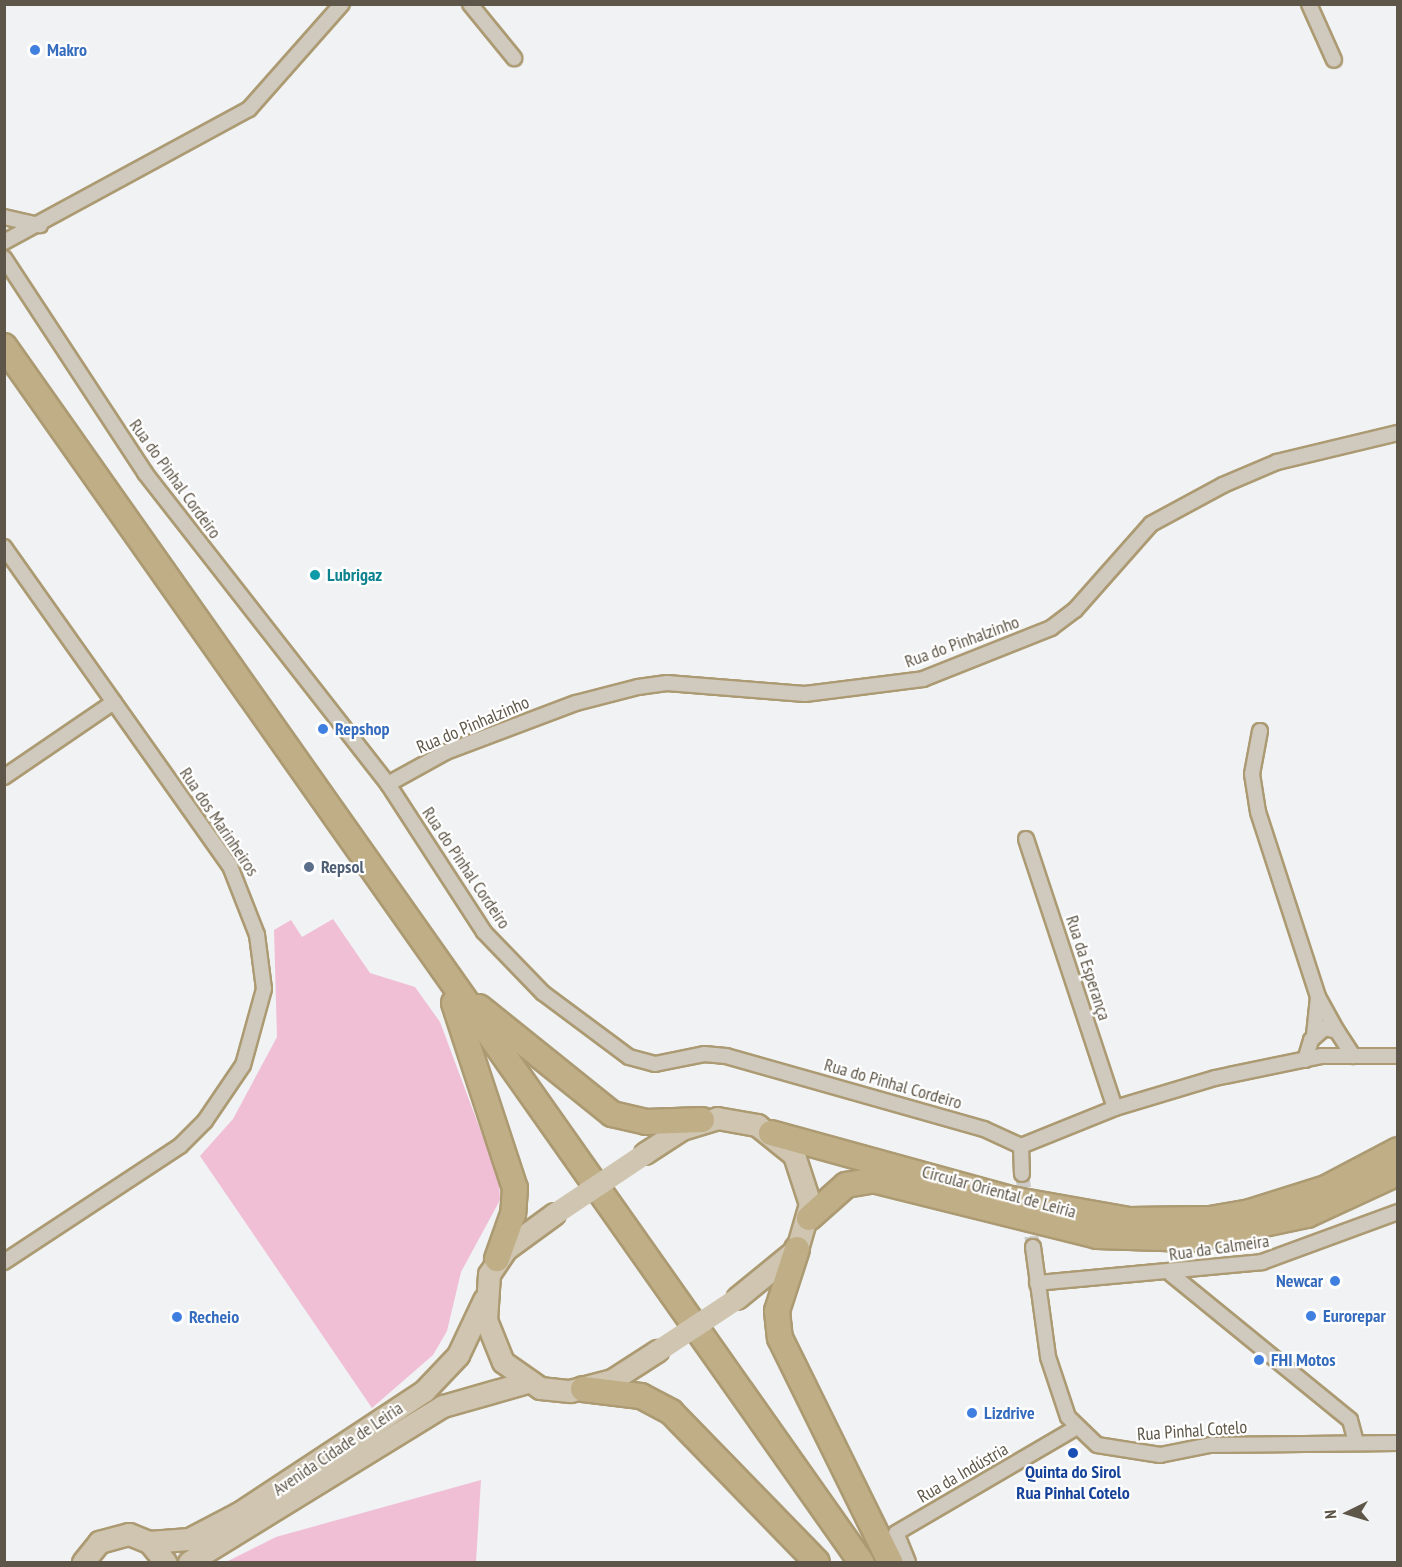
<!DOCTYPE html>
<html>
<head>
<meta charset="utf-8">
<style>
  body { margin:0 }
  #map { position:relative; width:1402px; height:1567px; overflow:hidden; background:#f0f2f3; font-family:"PT Sans Narrow",sans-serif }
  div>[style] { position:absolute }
  .green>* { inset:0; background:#f0bfd5 }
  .street-tunnel>* { height:14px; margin-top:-7px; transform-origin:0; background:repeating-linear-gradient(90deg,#cccbc8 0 14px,transparent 0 21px) }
  .roads { filter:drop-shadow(2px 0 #ac9a72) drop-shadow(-2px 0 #ac9a72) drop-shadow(0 2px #ac9a72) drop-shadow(0 -2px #ac9a72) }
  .street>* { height:14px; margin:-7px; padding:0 7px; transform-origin:7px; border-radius:7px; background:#cfc9be }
  .primary>* { height:21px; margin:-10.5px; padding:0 10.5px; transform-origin:10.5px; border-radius:10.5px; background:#cfc5b0 }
  .highway>* { height:24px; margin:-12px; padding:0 12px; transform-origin:12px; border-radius:12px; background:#c0ae87 }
  .primary-bridge>* { height:21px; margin:-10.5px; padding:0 10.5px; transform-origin:10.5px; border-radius:10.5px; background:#cfc5b0 }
  .dots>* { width:16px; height:16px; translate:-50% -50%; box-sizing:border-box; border:3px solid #fff; border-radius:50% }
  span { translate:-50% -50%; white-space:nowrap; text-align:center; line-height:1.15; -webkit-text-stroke:4.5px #fff; paint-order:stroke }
  .shop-label { font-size:18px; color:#366cbe; font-weight:700 }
  .left { translate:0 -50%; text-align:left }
  .right { translate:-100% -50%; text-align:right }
  .street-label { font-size:18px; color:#5e5648 }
  .culture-label { font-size:18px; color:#0d838f; font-weight:700 }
  .service-label { font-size:18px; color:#4e5e75; font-weight:700 }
  .transit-label { font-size:18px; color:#164399; font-weight:700 }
  .frame { position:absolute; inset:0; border:6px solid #5e5648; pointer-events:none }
  .north { position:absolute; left:1318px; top:1483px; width:60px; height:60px; -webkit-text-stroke:4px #fff; paint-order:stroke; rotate:265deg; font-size:16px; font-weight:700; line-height:24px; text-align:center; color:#5e5648 }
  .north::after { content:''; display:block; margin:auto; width:21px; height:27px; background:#5e5648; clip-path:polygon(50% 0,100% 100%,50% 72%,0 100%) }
</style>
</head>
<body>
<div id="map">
  <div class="green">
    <i style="clip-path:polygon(333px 919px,370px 973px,415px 987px,440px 1022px,499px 1180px,500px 1200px,461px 1272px,447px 1331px,433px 1355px,372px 1408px,200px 1156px,233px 1119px,277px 1037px,274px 930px,291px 920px,302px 937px)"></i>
    <i style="clip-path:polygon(481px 1480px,476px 1562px,226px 1562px,276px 1537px)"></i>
  </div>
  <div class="street-tunnel">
    <i style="left:1022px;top:1174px;width:74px;rotate:81.4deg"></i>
  </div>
  <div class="roads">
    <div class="street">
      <i style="left:470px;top:4px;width:70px;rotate:50.8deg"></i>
      <i style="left:1309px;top:4px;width:61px;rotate:65.9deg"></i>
      <i style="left:4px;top:217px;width:37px;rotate:13deg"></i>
      <i style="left:4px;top:242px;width:279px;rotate:-28.5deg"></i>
      <i style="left:249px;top:109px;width:140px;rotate:-48.5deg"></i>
      <i style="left:4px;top:258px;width:257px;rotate:56.7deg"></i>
      <i style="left:145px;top:473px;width:395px;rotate:52deg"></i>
      <i style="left:388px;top:784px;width:176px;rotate:57deg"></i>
      <i style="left:484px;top:932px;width:85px;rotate:46deg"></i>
      <i style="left:543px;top:993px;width:107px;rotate:36.7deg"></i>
      <i style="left:629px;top:1057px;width:27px;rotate:15deg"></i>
      <i style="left:655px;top:1064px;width:50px;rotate:-11.5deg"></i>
      <i style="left:704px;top:1054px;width:22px;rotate:5deg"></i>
      <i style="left:726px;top:1056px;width:268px;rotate:15.8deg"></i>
      <i style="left:984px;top:1129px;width:41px;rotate:24.7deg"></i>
      <i style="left:1021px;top:1146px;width:101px;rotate:-22deg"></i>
      <i style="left:1115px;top:1108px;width:104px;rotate:-16.7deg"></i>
      <i style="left:1215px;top:1078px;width:108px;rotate:-11.7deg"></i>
      <i style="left:1321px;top:1056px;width:77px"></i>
      <i style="left:4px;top:547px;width:391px;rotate:54.7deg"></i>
      <i style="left:230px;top:866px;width:74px;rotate:68.6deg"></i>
      <i style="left:257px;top:935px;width:54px;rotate:82.6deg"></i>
      <i style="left:264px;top:989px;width:79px;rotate:105.4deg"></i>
      <i style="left:243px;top:1065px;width:68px;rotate:124.2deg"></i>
      <i style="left:205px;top:1121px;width:35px;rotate:135deg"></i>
      <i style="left:180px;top:1146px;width:211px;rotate:146.6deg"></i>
      <i style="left:1260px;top:731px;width:44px;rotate:100.5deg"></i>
      <i style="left:1252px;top:774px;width:38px;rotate:81deg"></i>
      <i style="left:1258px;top:812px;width:194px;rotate:72deg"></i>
      <i style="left:1318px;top:997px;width:39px;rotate:61deg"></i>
      <i style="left:4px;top:777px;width:133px;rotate:-34.3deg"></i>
      <i style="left:388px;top:784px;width:66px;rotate:-28.9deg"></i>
      <i style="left:446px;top:752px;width:139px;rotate:-20.7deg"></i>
      <i style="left:576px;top:703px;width:64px;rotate:-14.5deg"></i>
      <i style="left:638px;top:687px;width:29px;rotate:-8deg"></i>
      <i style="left:667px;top:683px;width:138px;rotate:4.6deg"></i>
      <i style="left:805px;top:694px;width:119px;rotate:-7.2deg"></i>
      <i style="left:923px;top:679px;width:138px;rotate:-21.7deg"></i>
      <i style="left:1051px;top:628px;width:30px;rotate:-37deg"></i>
      <i style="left:1075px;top:610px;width:115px;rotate:-48.5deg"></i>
      <i style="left:1151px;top:524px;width:82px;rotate:-28.4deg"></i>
      <i style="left:1223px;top:485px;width:59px;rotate:-23.1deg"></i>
      <i style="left:1277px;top:462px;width:124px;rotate:-13.5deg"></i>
      <i style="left:1026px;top:839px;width:283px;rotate:71.7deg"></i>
      <i style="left:1314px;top:1035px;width:38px;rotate:-84deg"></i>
      <i style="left:1305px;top:1060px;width:21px;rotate:-73deg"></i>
      <i style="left:1311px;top:1040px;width:18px;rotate:-41deg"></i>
      <i style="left:1325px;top:1028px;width:12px;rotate:14deg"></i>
      <i style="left:1337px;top:1031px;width:30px;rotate:57deg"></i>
      <i style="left:1021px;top:1146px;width:28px;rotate:88deg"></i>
      <i style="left:1033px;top:1247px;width:111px;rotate:82.2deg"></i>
      <i style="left:1048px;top:1357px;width:63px;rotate:71.6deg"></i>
      <i style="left:1068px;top:1417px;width:40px;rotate:44deg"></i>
      <i style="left:1097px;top:1445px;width:64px;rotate:9deg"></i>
      <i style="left:1160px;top:1455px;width:51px;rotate:-11.3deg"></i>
      <i style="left:1210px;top:1445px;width:188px;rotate:-0.6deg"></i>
      <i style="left:1171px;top:1274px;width:231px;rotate:39.2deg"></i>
      <i style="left:1350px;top:1420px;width:23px;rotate:75deg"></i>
      <i style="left:1037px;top:1283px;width:226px;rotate:-5.3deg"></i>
      <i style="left:1262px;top:1262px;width:145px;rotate:-20.2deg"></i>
      <i style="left:908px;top:1562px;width:31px;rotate:-112deg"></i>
      <i style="left:896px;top:1533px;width:208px;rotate:-30.3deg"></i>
    </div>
    <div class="primary">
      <i style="left:645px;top:1153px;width:44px;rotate:-33deg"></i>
      <i style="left:682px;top:1129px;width:37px;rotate:-17deg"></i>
      <i style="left:717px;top:1118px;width:41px;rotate:9.9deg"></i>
      <i style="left:757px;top:1125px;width:48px;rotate:39deg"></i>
      <i style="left:794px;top:1155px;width:52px;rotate:71.9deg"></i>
      <i style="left:810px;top:1204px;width:47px;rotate:106.1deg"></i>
      <i style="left:797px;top:1249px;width:77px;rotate:140.8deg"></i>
      <i style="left:554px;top:1214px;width:59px;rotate:143.9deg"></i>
      <i style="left:506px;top:1249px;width:30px;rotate:124deg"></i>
      <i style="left:489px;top:1274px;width:46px;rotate:93.7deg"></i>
      <i style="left:486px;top:1320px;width:45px;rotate:68deg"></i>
      <i style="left:503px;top:1362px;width:45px;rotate:35.1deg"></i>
      <i style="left:540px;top:1388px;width:30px;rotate:6deg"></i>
      <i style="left:570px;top:1391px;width:43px;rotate:-14.7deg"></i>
      <i style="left:612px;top:1380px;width:54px;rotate:-32.8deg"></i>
      <i style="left:149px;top:1542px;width:40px;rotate:-4.3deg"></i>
      <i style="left:189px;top:1539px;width:56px;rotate:-27.5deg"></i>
      <i style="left:239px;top:1513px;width:222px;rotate:-33.4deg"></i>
      <i style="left:424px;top:1391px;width:50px;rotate:-46.6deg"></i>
      <i style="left:458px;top:1355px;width:61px;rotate:-64.7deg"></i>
      <i style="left:83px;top:1562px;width:26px;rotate:-51deg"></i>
      <i style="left:99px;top:1542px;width:31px;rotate:-15deg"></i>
      <i style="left:129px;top:1534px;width:22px;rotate:22deg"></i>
      <i style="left:149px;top:1542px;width:26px;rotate:51deg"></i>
      <i style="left:189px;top:1562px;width:298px;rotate:-31.6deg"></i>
      <i style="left:443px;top:1406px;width:87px;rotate:-15.9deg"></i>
    </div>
    <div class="highway">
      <i style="left:4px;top:346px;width:1488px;rotate:54.82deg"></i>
      <i style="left:454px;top:1003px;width:195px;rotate:71.8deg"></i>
      <i style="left:515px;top:1188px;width:26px;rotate:94deg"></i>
      <i style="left:513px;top:1214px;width:48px;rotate:109.6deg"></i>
      <i style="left:479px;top:1007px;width:171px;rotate:38.8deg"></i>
      <i style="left:612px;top:1114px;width:35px;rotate:13deg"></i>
      <i style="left:646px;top:1122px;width:56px;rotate:-2deg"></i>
      <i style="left:771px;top:1133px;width:249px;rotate:15.4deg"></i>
      <i style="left:1011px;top:1199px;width:120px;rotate:10.1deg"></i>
      <i style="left:1129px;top:1220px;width:81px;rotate:-0.7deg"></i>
      <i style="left:1210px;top:1219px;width:41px;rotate:-9.9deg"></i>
      <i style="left:1250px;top:1212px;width:80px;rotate:-17.5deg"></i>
      <i style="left:1326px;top:1188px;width:81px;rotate:-27.8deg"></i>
      <i style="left:809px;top:1218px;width:50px;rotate:-41.7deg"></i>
      <i style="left:846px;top:1185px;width:27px;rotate:-10deg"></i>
      <i style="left:873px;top:1180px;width:231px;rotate:14deg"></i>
      <i style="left:1097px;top:1236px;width:96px;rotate:1.8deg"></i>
      <i style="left:1193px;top:1239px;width:116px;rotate:-11.9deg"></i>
      <i style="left:1307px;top:1215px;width:100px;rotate:-24.8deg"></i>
      <i style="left:797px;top:1249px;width:65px;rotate:107.9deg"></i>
      <i style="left:777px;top:1311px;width:27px;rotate:84deg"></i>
      <i style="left:780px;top:1338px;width:250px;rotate:63.8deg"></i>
      <i style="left:583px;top:1389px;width:58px;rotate:6.9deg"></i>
      <i style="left:641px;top:1396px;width:34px;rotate:28deg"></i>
      <i style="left:671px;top:1412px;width:209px;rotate:45.8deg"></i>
    </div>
  </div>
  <div class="primary-bridge">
    <i style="left:554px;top:1214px;width:110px;rotate:-33.8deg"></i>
    <i style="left:657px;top:1351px;width:96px;rotate:-33.5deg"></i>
  </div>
  <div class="dots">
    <i style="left:35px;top:50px;background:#3f7fe0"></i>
    <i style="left:315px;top:575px;background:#0f9aa8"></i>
    <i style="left:323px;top:729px;background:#3f7fe0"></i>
    <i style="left:309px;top:867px;background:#5c6f8a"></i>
    <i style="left:1335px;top:1281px;background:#3f7fe0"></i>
    <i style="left:1311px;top:1316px;background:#3f7fe0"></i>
    <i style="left:177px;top:1317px;background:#3f7fe0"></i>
    <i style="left:1259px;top:1360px;background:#3f7fe0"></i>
    <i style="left:972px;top:1413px;background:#3f7fe0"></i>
    <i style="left:1073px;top:1453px;background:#1a4fb4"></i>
  </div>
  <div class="shop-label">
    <span class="left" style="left:47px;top:50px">Makro</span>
    <span class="left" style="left:335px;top:729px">Repshop</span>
    <span class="right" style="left:1323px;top:1281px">Newcar</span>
    <span class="left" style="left:1323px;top:1316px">Eurorepar</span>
    <span class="left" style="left:189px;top:1317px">Recheio</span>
    <span class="left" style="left:1271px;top:1360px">FHI Motos</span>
    <span class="left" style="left:984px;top:1413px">Lizdrive</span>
  </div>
  <div class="street-label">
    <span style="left:175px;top:479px;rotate:54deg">Rua do Pinhal Cordeiro</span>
    <span style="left:962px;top:642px;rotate:-20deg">Rua do Pinhalzinho</span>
    <span style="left:473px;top:725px;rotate:-23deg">Rua do Pinhalzinho</span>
    <span style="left:219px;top:822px;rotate:56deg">Rua dos Marinheiros</span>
    <span style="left:466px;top:868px;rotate:56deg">Rua do Pinhal Cordeiro</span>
    <span style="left:1088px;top:968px;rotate:72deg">Rua da Esperança</span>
    <span style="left:893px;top:1084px;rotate:16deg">Rua do Pinhal Cordeiro</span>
    <span style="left:999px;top:1192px;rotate:15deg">Circular Oriental de Leiria</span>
    <span style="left:1219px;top:1248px;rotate:-8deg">Rua da Calmeira</span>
    <span style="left:1192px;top:1431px;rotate:-4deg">Rua Pinhal Cotelo</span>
    <span style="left:338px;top:1449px;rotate:-34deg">Avenida Cidade de Leiria</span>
    <span style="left:963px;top:1473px;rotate:-30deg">Rua da Indústria</span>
  </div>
  <div class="culture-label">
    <span class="left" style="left:327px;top:575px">Lubrigaz</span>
  </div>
  <div class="service-label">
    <span class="left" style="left:321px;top:867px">Repsol</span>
  </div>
  <div class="transit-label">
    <span style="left:1073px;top:1483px">Quinta do Sirol<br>Rua Pinhal Cotelo</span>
  </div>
  <div class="frame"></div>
  <div class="north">N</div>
</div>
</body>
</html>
